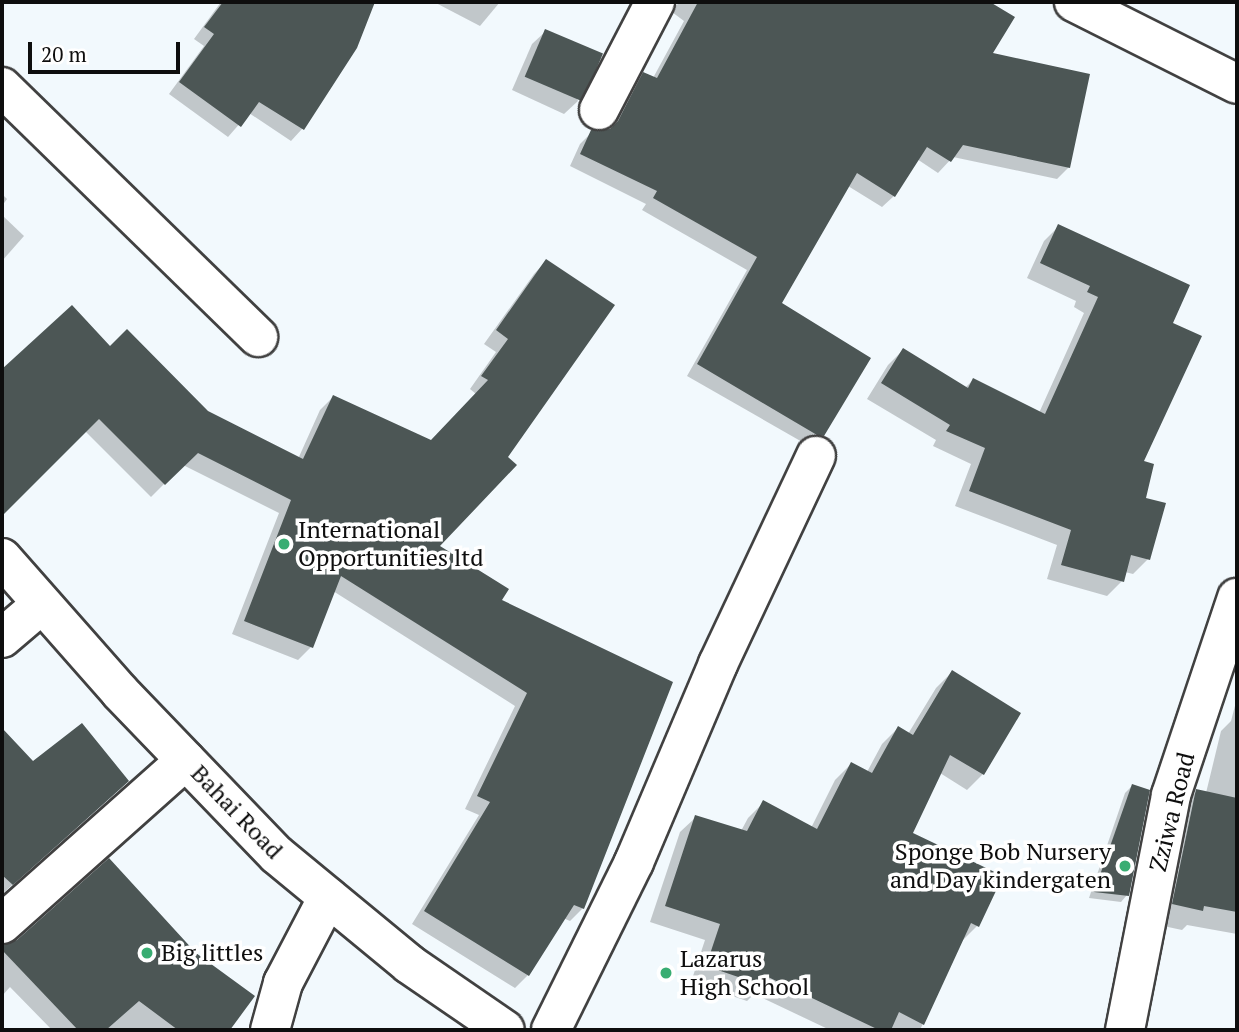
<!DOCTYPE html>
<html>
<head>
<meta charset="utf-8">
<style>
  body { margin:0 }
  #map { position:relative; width:1239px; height:1032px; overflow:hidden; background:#f2f9fd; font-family:"PT Serif",serif }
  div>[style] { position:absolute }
  .shadow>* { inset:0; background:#0003 }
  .building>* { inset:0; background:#4c5655; transform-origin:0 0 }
  .roads { filter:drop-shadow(2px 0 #414141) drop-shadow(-2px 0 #414141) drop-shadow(0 2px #414141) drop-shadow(0 -2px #414141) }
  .minor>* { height:38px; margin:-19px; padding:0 19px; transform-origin:19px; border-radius:19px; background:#fff }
  .dots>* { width:19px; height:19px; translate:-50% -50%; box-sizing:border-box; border:4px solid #fff; border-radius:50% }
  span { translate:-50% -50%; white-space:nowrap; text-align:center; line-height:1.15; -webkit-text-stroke:7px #fff; paint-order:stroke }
  .poi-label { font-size:24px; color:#0e0e0e }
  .left { translate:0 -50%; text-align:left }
  .right { translate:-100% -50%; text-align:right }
  .street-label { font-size:24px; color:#0e0e0e }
  .frame { position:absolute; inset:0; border:4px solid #0e0e0e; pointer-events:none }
  .scale { position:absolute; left:28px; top:42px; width:152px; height:32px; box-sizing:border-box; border:4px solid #0e0e0e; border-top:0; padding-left:9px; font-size:21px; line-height:24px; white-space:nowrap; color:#0e0e0e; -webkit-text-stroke:5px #fff; paint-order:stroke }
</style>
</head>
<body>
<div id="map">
  <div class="shadow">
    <i style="clip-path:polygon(221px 2px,251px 2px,268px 15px,284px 2px,309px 21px,317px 2px,373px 3px,355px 49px,302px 129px,291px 141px,249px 113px,228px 137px,169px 94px,204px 46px,194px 39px)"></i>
    <i style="clip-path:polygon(434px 2px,500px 2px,480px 26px)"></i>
    <i style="clip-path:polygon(679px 2px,987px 2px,1013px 18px,990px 54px,1069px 167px,1057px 179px,953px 157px,938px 173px,917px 159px,894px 196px,882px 207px,848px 186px,779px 304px,823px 435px,811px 447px,687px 376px,747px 270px,642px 210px,646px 204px,570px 166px,580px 144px,592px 132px,609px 131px,632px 86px,644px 74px,653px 78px,684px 21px,672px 12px)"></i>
    <i style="clip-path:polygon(546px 31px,578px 101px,564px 114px,512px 90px,532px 44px)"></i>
    <i style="clip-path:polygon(2px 194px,7px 199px,2px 206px)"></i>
    <i style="clip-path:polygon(2px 215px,24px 236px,2px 261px)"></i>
    <i style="clip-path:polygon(1059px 226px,1171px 324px,1141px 462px,1148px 559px,1133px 574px,1125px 572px,1122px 581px,1107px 596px,1047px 579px,1057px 545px,955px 506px,971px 464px,933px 446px,936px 440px,867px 399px,888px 365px,903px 350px,965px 388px,973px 380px,1039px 413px,1084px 313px,1074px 307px,1076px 301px,1027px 278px,1044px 241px)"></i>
    <i style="clip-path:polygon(546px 261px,437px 546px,499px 601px,671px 682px,583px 908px,570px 921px,563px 918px,528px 975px,515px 988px,412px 924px,479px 815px,465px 809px,515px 706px,333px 591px,311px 647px,298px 660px,232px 634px,279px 513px,183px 465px,151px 497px,85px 431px,7px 509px,2px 504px,2px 376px,72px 308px,110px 349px,206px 413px,298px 459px,320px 410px,333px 397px,431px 442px,476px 394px,470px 389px,496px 352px,484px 344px,534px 274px)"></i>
    <i style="clip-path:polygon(952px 672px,983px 774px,967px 790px,940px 773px,911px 834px,977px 926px,961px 942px,920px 1030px,830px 1030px,754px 994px,747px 1001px,691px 982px,705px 940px,650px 922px,680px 832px,696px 817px,741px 831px,748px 818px,764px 802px,811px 828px,835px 780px,851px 764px,867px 772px,882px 744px,898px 728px,908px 734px,936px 688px)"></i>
    <i style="clip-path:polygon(1237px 698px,1237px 934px,1187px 925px,1182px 930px,1154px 924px,1177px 811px,1197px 791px,1206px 793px,1221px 731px,1231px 721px)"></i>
    <i style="clip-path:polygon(2px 730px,33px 764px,113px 795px,2px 894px)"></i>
    <i style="clip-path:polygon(1132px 786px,1127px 895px,1121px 902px,1089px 898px,1125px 793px)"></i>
    <i style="clip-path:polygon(2px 947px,195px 954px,253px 996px,228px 1030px,52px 1030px,10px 987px,2px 996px)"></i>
  </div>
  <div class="building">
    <i style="clip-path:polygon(223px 2px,375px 2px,357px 48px,304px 130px,259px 102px,241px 127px,179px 82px,214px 34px,204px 27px)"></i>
    <i style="clip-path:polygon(698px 2px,990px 2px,1015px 17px,993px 53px,1090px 74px,1070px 168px,963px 145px,951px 162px,927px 147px,895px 197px,857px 173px,782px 303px,871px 358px,824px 436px,817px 435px,697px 364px,757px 257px,653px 198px,657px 191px,580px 154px,591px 130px,610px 129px,618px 121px,643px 72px,657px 78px)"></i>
    <i style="left:545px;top:29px;width:63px;height:52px;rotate:23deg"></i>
    <i style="clip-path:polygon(1058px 224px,1190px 285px,1173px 323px,1202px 336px,1144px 461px,1154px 464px,1146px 498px,1166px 503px,1150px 560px,1131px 555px,1124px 582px,1061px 565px,1071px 530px,969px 491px,985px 448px,946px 431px,950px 425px,881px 383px,903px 348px,968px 388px,973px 378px,1045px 414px,1098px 297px,1087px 292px,1090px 286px,1040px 263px)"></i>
    <i style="clip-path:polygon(546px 259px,615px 305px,508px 457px,517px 465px,440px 546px,509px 589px,502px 600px,673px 682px,584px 909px,574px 905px,529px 976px,424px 911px,490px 802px,477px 796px,527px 693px,341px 576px,313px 648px,244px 621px,291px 500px,198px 453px,165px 485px,99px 419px,2px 516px,2px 369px,72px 305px,110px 346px,127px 329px,208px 411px,303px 459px,333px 395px,431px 440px,488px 380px,481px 376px,508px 339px,496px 330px)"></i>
    <i style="clip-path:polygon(952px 670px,1021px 713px,984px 775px,950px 755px,913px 833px,1003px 876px,979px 927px,971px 923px,924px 1025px,899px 1012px,891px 1030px,879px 1030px,768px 977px,765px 986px,706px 966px,720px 924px,665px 906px,695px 815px,747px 831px,763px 800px,817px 829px,851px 762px,872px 773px,898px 726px,913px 735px)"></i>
    <i style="clip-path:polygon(82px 723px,129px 781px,13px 885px,2px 875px,2px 728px,33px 761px)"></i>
    <i style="clip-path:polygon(1132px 784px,1150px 790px,1129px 896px,1094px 892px)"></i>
    <i style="clip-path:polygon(1196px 789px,1237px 798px,1237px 912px,1204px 906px,1203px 911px,1172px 904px)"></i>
    <i style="clip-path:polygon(109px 858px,196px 953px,255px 996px,230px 1030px,178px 1030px,139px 1001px,106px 1030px,78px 1030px,2px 950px,2px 945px,17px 940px)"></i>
  </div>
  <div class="roads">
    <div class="minor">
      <i style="left:1074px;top:2px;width:182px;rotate:26.7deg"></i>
      <i style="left:2px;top:87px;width:358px;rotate:44.3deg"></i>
      <i style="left:599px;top:110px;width:122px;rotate:-62.6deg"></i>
      <i style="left:2px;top:558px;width:179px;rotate:48.6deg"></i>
      <i style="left:120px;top:692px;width:226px;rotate:46.1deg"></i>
      <i style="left:277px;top:855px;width:171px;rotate:39.5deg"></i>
      <i style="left:409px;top:964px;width:116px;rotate:34.5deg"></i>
      <i style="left:2px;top:638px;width:52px;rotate:-40.4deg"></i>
      <i style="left:2px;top:924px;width:246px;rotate:-41.7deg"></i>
      <i style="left:270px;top:1030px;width:49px;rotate:-74.5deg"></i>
      <i style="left:283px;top:983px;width:97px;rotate:-62.4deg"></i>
      <i style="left:551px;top:1030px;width:187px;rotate:-63.7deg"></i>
      <i style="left:634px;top:862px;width:215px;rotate:-67deg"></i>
      <i style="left:718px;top:664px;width:230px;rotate:-64.8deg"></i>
      <i style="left:1125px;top:1030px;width:239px;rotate:-78.9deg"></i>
      <i style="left:1171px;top:795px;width:208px;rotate:-71.5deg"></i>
    </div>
  </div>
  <div class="dots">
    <i style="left:284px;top:544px;background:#38ad72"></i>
    <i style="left:1125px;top:866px;background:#38ad72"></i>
    <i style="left:147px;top:953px;background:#38ad72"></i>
    <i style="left:666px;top:973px;background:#38ad72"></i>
  </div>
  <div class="poi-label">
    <span class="left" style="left:298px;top:544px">International<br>Opportunities ltd</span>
    <span class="right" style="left:1111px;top:866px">Sponge Bob Nursery<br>and Day kindergaten</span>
    <span class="left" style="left:161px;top:953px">Big littles</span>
    <span class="left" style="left:680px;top:973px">Lazarus<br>High School</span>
  </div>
  <div class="street-label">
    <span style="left:237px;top:812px;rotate:46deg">Bahai Road</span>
    <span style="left:1172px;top:812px;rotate:-76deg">Zziwa Road</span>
  </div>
  <div class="frame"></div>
  <div class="scale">20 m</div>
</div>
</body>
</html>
